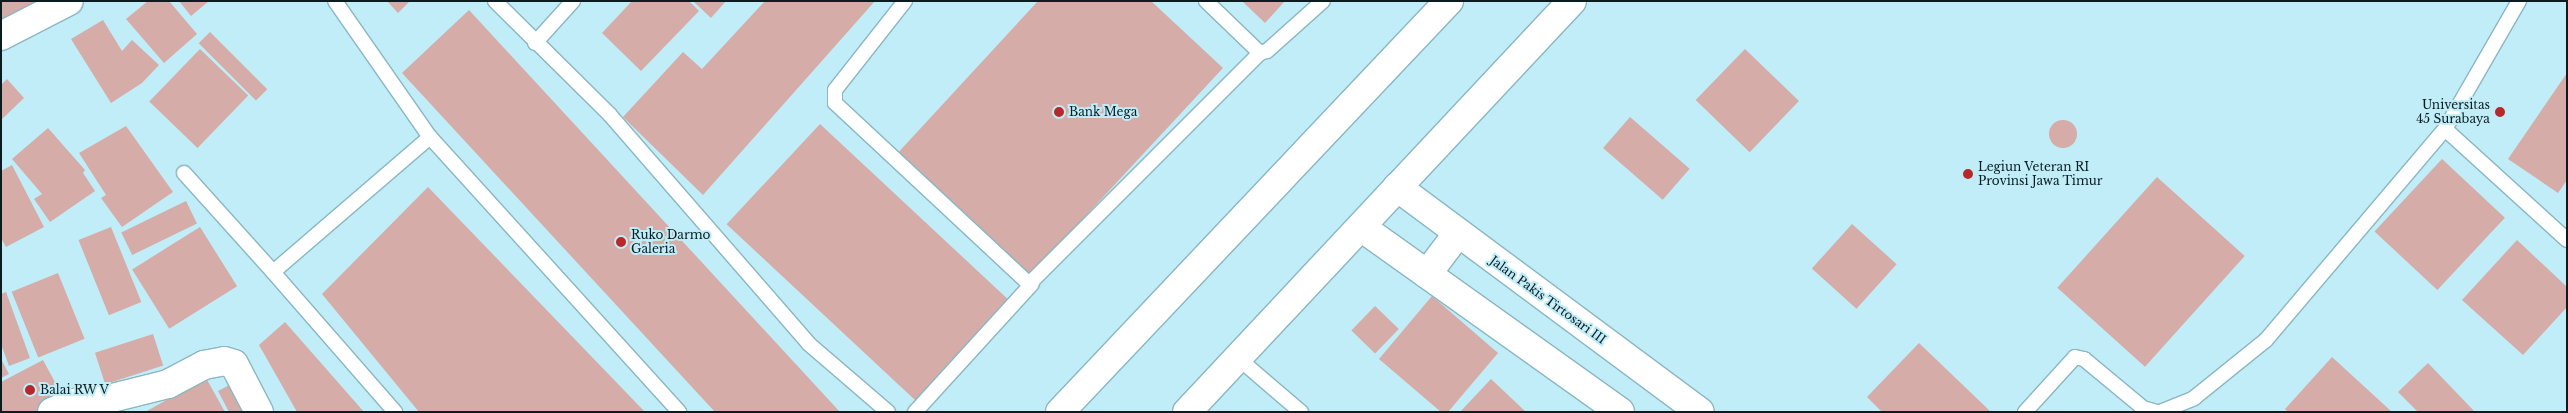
<!DOCTYPE html>
<html>
<head>
<meta charset="utf-8">
<style>
  body { margin:0 }
  #map { position:relative; width:2568px; height:413px; overflow:hidden; background:#c0edf8; font-family:"Libre Baskerville",serif }
  div>[style] { position:absolute }
  .building>* { inset:0; background:#d5aca7; transform-origin:0 0 }
  .round { border-radius:50% }
  .roads { filter:drop-shadow(1px 0 #8bb7c1) drop-shadow(-1px 0 #8bb7c1) drop-shadow(0 1px #8bb7c1) drop-shadow(0 -1px #8bb7c1) }
  .service>* { height:14px; margin:-7px; padding:0 7px; transform-origin:7px; border-radius:7px; background:#fff }
  .minor>* { height:28px; margin:-14px; padding:0 14px; transform-origin:14px; border-radius:14px; background:#fff }
  .primary>* { height:28px; margin:-14px; padding:0 14px; transform-origin:14px; border-radius:14px; background:#fff }
  .dots>* { width:14px; height:14px; translate:-50% -50%; box-sizing:border-box; border:2px solid #c0edf8; border-radius:50% }
  span { translate:-50% -50%; white-space:nowrap; text-align:center; line-height:1.15; -webkit-text-stroke:4px #c0edf8; paint-order:stroke }
  .poi-label { font-size:12px; color:#0a1c20 }
  .right { translate:-100% -50%; text-align:right }
  .left { translate:0 -50%; text-align:left }
  .street-label { font-size:12px; color:#0a1c20 }
  .frame { position:absolute; inset:0; border:2px solid #0a1c20; pointer-events:none }
</style>
</head>
<body>
<div id="map">
  <div class="building">
    <i style="clip-path:polygon(1px 1px,43px 1px,1px 24px)"></i>
    <i style="clip-path:polygon(148px 1px,169px 1px,197px 34px,164px 63px,126px 19px)"></i>
    <i style="clip-path:polygon(179px 1px,209px 1px,191px 16px)"></i>
    <i style="clip-path:polygon(387px 1px,410px 1px,398px 13px)"></i>
    <i style="clip-path:polygon(632px 1px,689px 1px,699px 11px,641px 71px,602px 33px)"></i>
    <i style="clip-path:polygon(693px 1px,726px 1px,711px 18px)"></i>
    <i style="clip-path:polygon(765px 1px,875px 1px,703px 195px,623px 117px,683px 52px,702px 69px)"></i>
    <i style="clip-path:polygon(1038px 1px,1151px 1px,1223px 68px,1027px 279px,895px 156px)"></i>
    <i style="clip-path:polygon(1242px 1px,1285px 1px,1265px 23px)"></i>
    <i style="clip-path:polygon(469px 10px,840px 412px,715px 412px,402px 73px)"></i>
    <i style="clip-path:polygon(103px 20px,122px 51px,132px 40px,159px 65px,142px 83px,111px 103px,71px 39px)"></i>
    <i style="left:210px;top:32px;width:81px;height:16px;rotate:45deg"></i>
    <i style="left:200px;top:49px;width:67px;height:73px;rotate:44deg"></i>
    <i style="left:1745px;top:49px;width:75px;height:71px;rotate:44deg"></i>
    <i style="clip-path:polygon(2567px 73px,2567px 180px,2558px 193px,2508px 159px)"></i>
    <i style="clip-path:polygon(7px 79px,24px 98px,1px 120px,1px 85px)"></i>
    <i style="left:1630px;top:117px;width:79px;height:41px;rotate:41deg"></i>
    <i class="round" style="left:2049px;top:120px;width:28px;height:28px"></i>
    <i style="left:820px;top:124px;width:258px;height:137px;rotate:43deg"></i>
    <i style="clip-path:polygon(126px 126px,173px 192px,122px 227px,101px 198px,106px 195px,79px 153px)"></i>
    <i style="clip-path:polygon(48px 128px,85px 170px,83px 173px,95px 191px,50px 222px,34px 199px,42px 194px,12px 159px)"></i>
    <i style="left:2442px;top:159px;width:86px;height:99px;rotate:43deg"></i>
    <i style="clip-path:polygon(12px 165px,44px 227px,6px 247px,1px 238px,1px 171px)"></i>
    <i style="left:2157px;top:177px;width:118px;height:149px;rotate:42deg"></i>
    <i style="clip-path:polygon(428px 187px,645px 412px,419px 412px,322px 294px)"></i>
    <i style="left:186px;top:201px;width:25px;height:72px;rotate:64deg"></i>
    <i style="left:1852px;top:224px;width:60px;height:60px;rotate:42deg"></i>
    <i style="left:111px;top:227px;width:81px;height:35px;rotate:68deg"></i>
    <i style="left:200px;top:227px;width:70px;height:80px;rotate:58deg"></i>
    <i style="clip-path:polygon(2517px 240px,2567px 287px,2567px 307px,2523px 355px,2462px 300px)"></i>
    <i style="left:58px;top:273px;width:71px;height:50px;rotate:68deg"></i>
    <i style="clip-path:polygon(6px 292px,30px 358px,9px 366px,1px 344px,1px 294px)"></i>
    <i style="clip-path:polygon(1432px 296px,1498px 353px,1448px 412px,1441px 412px,1379px 359px)"></i>
    <i style="left:1375px;top:306px;width:33px;height:34px;rotate:44deg"></i>
    <i style="clip-path:polygon(285px 322px,364px 412px,297px 412px,259px 345px)"></i>
    <i style="left:153px;top:334px;width:33px;height:61px;rotate:72deg"></i>
    <i style="clip-path:polygon(1919px 343px,1991px 412px,1882px 412px,1867px 397px)"></i>
    <i style="clip-path:polygon(2332px 357px,2392px 412px,2288px 412px,2285px 409px)"></i>
    <i style="clip-path:polygon(1px 359px,9px 374px,1px 378px)"></i>
    <i style="clip-path:polygon(43px 360px,63px 397px,35px 412px,1px 412px,1px 382px)"></i>
    <i style="clip-path:polygon(2428px 363px,2475px 412px,2418px 412px,2398px 392px)"></i>
    <i style="clip-path:polygon(206px 378px,225px 412px,145px 412px)"></i>
    <i style="clip-path:polygon(1491px 379px,1526px 412px,1460px 412px)"></i>
    <i style="clip-path:polygon(237px 381px,254px 412px,229px 412px,218px 391px)"></i>
  </div>
  <div class="roads">
    <div class="service">
      <i style="left:335px;top:1px;width:166px;rotate:55.1deg"></i>
      <i style="left:430px;top:137px;width:207px;rotate:139.3deg"></i>
      <i style="left:273px;top:272px;width:186px;rotate:48.9deg"></i>
      <i style="left:495px;top:1px;width:162px;rotate:44.7deg"></i>
      <i style="left:610px;top:115px;width:303px;rotate:49deg"></i>
      <i style="left:809px;top:344px;width:104px;rotate:40.7deg"></i>
      <i style="left:905px;top:1px;width:113px;rotate:128.2deg"></i>
      <i style="left:835px;top:90px;width:13px;rotate:90deg"></i>
      <i style="left:835px;top:103px;width:265px;rotate:43deg"></i>
      <i style="left:1029px;top:284px;width:327px;rotate:-45deg"></i>
      <i style="left:1206px;top:1px;width:75px;rotate:43.9deg"></i>
      <i style="left:1260px;top:53px;width:7px;rotate:-16deg"></i>
      <i style="left:1267px;top:51px;width:75px;rotate:-41.8deg"></i>
      <i style="left:2519px;top:1px;width:148px;rotate:120deg"></i>
      <i style="left:2445px;top:129px;width:165px;rotate:42.3deg"></i>
      <i style="left:535px;top:43px;width:57px;rotate:-47.9deg"></i>
      <i style="left:430px;top:137px;width:371px;rotate:47.8deg"></i>
      <i style="left:184px;top:173px;width:133px;rotate:48deg"></i>
      <i style="left:1238px;top:358px;width:83px;rotate:40.6deg"></i>
      <i style="left:915px;top:412px;width:173px;rotate:-47.6deg"></i>
      <i style="left:2025px;top:412px;width:74px;rotate:-47.7deg"></i>
      <i style="left:2075px;top:357px;width:9px;rotate:13deg"></i>
      <i style="left:2084px;top:359px;width:77px;rotate:39.7deg"></i>
      <i style="left:2143px;top:408px;width:15px;rotate:16deg"></i>
      <i style="left:2160px;top:412px;width:37px;rotate:-22deg"></i>
      <i style="left:2194px;top:398px;width:92px;rotate:-38.9deg"></i>
      <i style="left:2266px;top:340px;width:277px;rotate:-49.7deg"></i>
    </div>
    <div class="minor">
      <i style="left:1px;top:36px;width:76px;rotate:-27.2deg"></i>
      <i style="left:1397px;top:187px;width:377px;rotate:36.6deg"></i>
      <i style="left:1361px;top:227px;width:318px;rotate:35.5deg"></i>
      <i style="left:1427px;top:274px;width:51px;rotate:-52.9deg"></i>
      <i style="left:52px;top:412px;width:24px;rotate:-22deg"></i>
      <i style="left:74px;top:403px;width:34px;rotate:-7deg"></i>
      <i style="left:108px;top:399px;width:62px;rotate:-14deg"></i>
      <i style="left:168px;top:384px;width:41px;rotate:-27.8deg"></i>
      <i style="left:204px;top:365px;width:20px;rotate:-11deg"></i>
      <i style="left:224px;top:361px;width:10px;rotate:17deg"></i>
      <i style="left:234px;top:364px;width:54px;rotate:62.5deg"></i>
    </div>
    <div class="primary">
      <i style="left:1060px;top:412px;width:566px;rotate:-46.58deg"></i>
      <i style="left:1187px;top:412px;width:563px;rotate:-46.87deg"></i>
    </div>
  </div>
  <div class="dots">
    <i style="left:1059px;top:112px;background:#b8282a"></i>
    <i style="left:2500px;top:112px;background:#b8282a"></i>
    <i style="left:1968px;top:174px;background:#b8282a"></i>
    <i style="left:621px;top:242px;background:#b8282a"></i>
    <i style="left:30px;top:390px;background:#b8282a"></i>
  </div>
  <div class="poi-label">
    <span class="right" style="left:2490px;top:112px">Universitas<br>45 Surabaya</span>
    <span class="left" style="left:1069px;top:112px">Bank Mega</span>
    <span class="left" style="left:1978px;top:174px">Legiun Veteran RI<br>Provinsi Jawa Timur</span>
    <span class="left" style="left:631px;top:242px">Ruko Darmo<br>Galeria</span>
    <span class="left" style="left:40px;top:390px">Balai RW V</span>
  </div>
  <div class="street-label">
    <span style="left:1548px;top:300px;rotate:36deg">Jalan Pakis Tirtosari III</span>
  </div>
  <div class="frame"></div>
</div>
</body>
</html>
